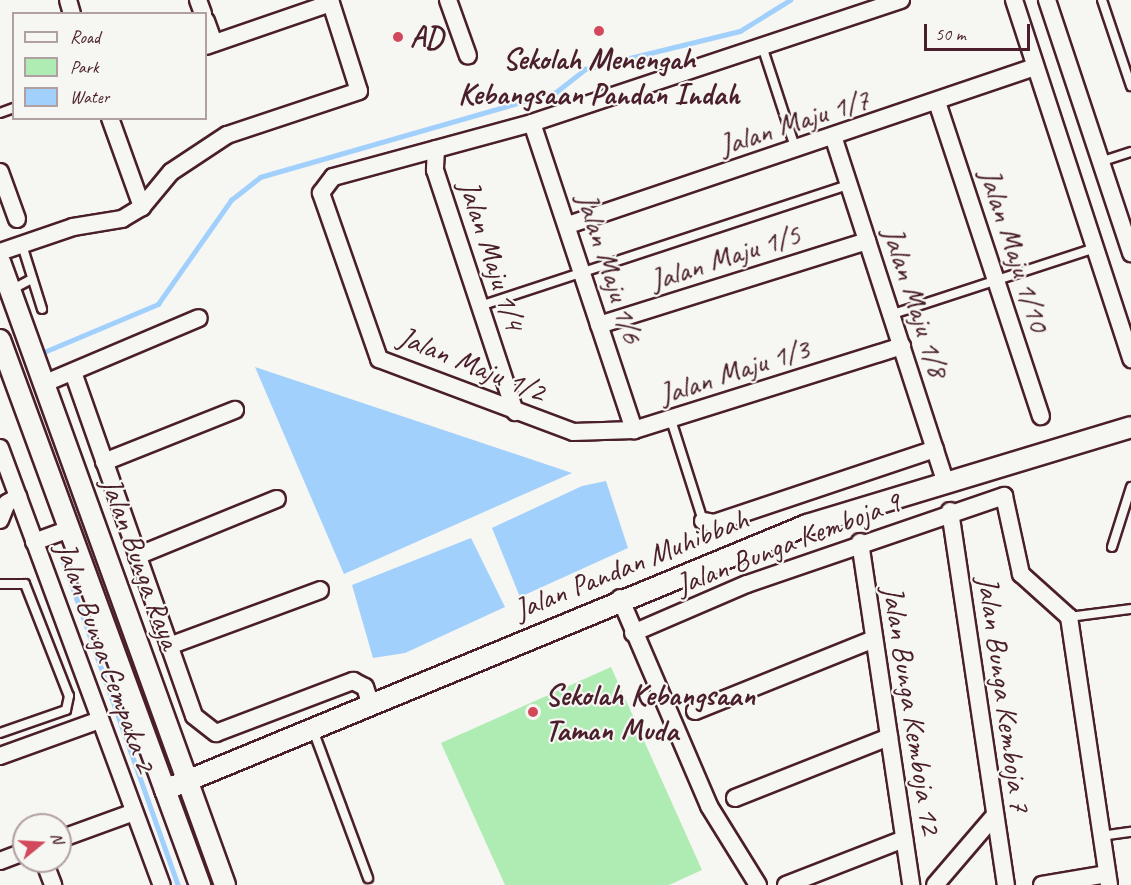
<!DOCTYPE html>
<html>
<head>
<meta charset="utf-8">
<style>
  body { margin:0 }
  #map { position:relative; width:1131px; height:885px; overflow:hidden; background:#f6f6f2; font-family:Caveat,sans-serif }
  div>[style] { position:absolute }
  .green>* { inset:0; background:#afecb3 }
  .water>* { inset:0; background:#a2d0fd }
  .stream>* { height:4.5px; margin:-2.25px; padding:0 2.25px; transform-origin:2.25px; border-radius:2.25px; background:#a2d0fd }
  .roads { filter:drop-shadow(2px 0 #4a1f2b) drop-shadow(-2px 0 #4a1f2b) drop-shadow(0 2px #4a1f2b) drop-shadow(0 -2px #4a1f2b) }
  .service>* { height:8px; margin:-4px; padding:0 4px; transform-origin:4px; border-radius:4px; background:#f6f6f2 }
  .minor>* { height:16px; margin:-8px; padding:0 8px; transform-origin:8px; border-radius:8px; background:#f6f6f2 }
  .tertiary>* { height:20px; margin:-10px; padding:0 10px; transform-origin:10px; border-radius:10px; background:#f6f6f2 }
  .dots>* { width:16px; height:16px; translate:-50% -50%; box-sizing:border-box; border:3px solid #f6f6f2; border-radius:50% }
  span { translate:-50% -50%; white-space:nowrap; text-align:center; line-height:1.15; -webkit-text-stroke:4.5px #f6f6f2; paint-order:stroke }
  .poi-label { font-size:30px; color:#4a1f2b; font-weight:700 }
  .left { translate:0 -50%; text-align:left }
  .street-label { font-size:30px; color:#4a1f2b }
  .legend { position:absolute; left:12px; top:12px; width:195px; height:108px; box-sizing:border-box; background:#f6f6f2; border:2px solid #b1a0a2; margin:0; padding:8px 10px; list-style:none; font-size:18px; color:#4a1f2b }
  .legend li { display:flex; align-items:center; gap:12px; height:30px }
  .legend b { width:30px; border:2px solid #b1a0a2 }
  .north { position:absolute; left:12px; top:813px; width:60px; height:60px; box-sizing:border-box; background:#f6f6f2; border:2px solid #b1a0a2; border-radius:50%; rotate:72deg; font-size:16px; font-weight:700; line-height:24px; text-align:center; color:#4a1f2b }
  .north::after { content:''; display:block; margin:auto; width:21px; height:27px; background:#d1495b; clip-path:polygon(50% 0,100% 100%,50% 72%,0 100%) }
  .scale { position:absolute; left:924px; top:24px; width:106px; height:27px; box-sizing:border-box; border:3px solid #4a1f2b; border-top:0; padding-left:8px; font-size:18px; line-height:21px; white-space:nowrap; color:#4a1f2b; -webkit-text-stroke:4px #f6f6f2; paint-order:stroke }
</style>
</head>
<body>
<div id="map">
  <div class="green">
    <i style="clip-path:polygon(611px 667px,702px 870px,669px 885px,505px 885px,441px 743px)"></i>
  </div>
  <div class="water">
    <i style="clip-path:polygon(255px 367px,572px 473px,344px 574px)"></i>
    <i style="clip-path:polygon(606px 481px,628px 548px,520px 597px,492px 528px,582px 486px)"></i>
    <i style="clip-path:polygon(471px 538px,505px 607px,405px 653px,373px 658px,352px 585px)"></i>
  </div>
  <div class="stream">
    <i style="left:44px;top:352px;width:124px;rotate:-22.8deg"></i>
    <i style="left:158px;top:304px;width:127px;rotate:-54.9deg"></i>
    <i style="left:231px;top:200px;width:37px;rotate:-38deg"></i>
    <i style="left:260px;top:177px;width:308px;rotate:-16deg"></i>
    <i style="left:556px;top:92px;width:37px;rotate:-38deg"></i>
    <i style="left:585px;top:69px;width:160px;rotate:-13.8deg"></i>
    <i style="left:740px;top:31px;width:59px;rotate:-31.8deg"></i>
    <i style="left:62px;top:557px;width:348px;rotate:70.5deg"></i>
  </div>
  <div class="roads">
    <div class="service">
      <i style="left:1102px;top:0;width:91px;rotate:71.4deg"></i>
      <i style="left:762px;top:46px;width:109px;rotate:71.9deg"></i>
      <i style="left:0;top:113px;width:15px;rotate:-20deg"></i>
      <i style="left:1100px;top:162px;width:33px;rotate:-18deg"></i>
      <i style="left:22px;top:245px;width:67px;rotate:72.6deg"></i>
      <i style="left:11px;top:290px;width:24px;rotate:-28deg"></i>
      <i style="left:480px;top:306px;width:388px;rotate:-18.2deg"></i>
      <i style="left:893px;top:314px;width:213px;rotate:-18.1deg"></i>
      <i style="left:671px;top:420px;width:106px;rotate:72.4deg"></i>
      <i style="left:1112px;top:547px;width:63px;rotate:-72.4deg"></i>
      <i style="left:0;top:584px;width:25px"></i>
      <i style="left:25px;top:584px;width:120px;rotate:68.6deg"></i>
      <i style="left:69px;top:696px;width:14px;rotate:102deg"></i>
      <i style="left:66px;top:710px;width:70px;rotate:160.8deg"></i>
      <i style="left:1069px;top:617px;width:63px;rotate:-7.4deg"></i>
      <i style="left:313px;top:730px;width:158px;rotate:69.6deg"></i>
      <i style="left:1101px;top:836px;width:30px;rotate:-8deg"></i>
    </div>
    <div class="minor">
      <i style="left:68px;top:0;width:15px;rotate:74deg"></i>
      <i style="left:198px;top:0;width:15px;rotate:70deg"></i>
      <i style="left:448px;top:0;width:59px;rotate:70.3deg"></i>
      <i style="left:901px;top:0;width:389px;rotate:161.6deg"></i>
      <i style="left:532px;top:123px;width:206px;rotate:164.8deg"></i>
      <i style="left:333px;top:177px;width:20px;rotate:127deg"></i>
      <i style="left:321px;top:193px;width:176px;rotate:70.7deg"></i>
      <i style="left:379px;top:359px;width:207px;rotate:20.6deg"></i>
      <i style="left:573px;top:432px;width:61px;rotate:-1.9deg"></i>
      <i style="left:634px;top:430px;width:281px;rotate:-17.4deg"></i>
      <i style="left:1014px;top:0;width:378px;rotate:71.9deg"></i>
      <i style="left:1047px;top:0;width:267px;rotate:71.6deg"></i>
      <i style="left:206px;top:21px;width:23px;rotate:70deg"></i>
      <i style="left:206px;top:46px;width:132px;rotate:-19deg"></i>
      <i style="left:937px;top:102px;width:331px;rotate:71.7deg"></i>
      <i style="left:110px;top:118px;width:95px;rotate:70.2deg"></i>
      <i style="left:532px;top:123px;width:324px;rotate:71.6deg"></i>
      <i style="left:834px;top:139px;width:362px;rotate:72deg"></i>
      <i style="left:436px;top:149px;width:21px;rotate:93deg"></i>
      <i style="left:435px;top:170px;width:255px;rotate:71.7deg"></i>
      <i style="left:0;top:172px;width:50px;rotate:70.1deg"></i>
      <i style="left:568px;top:225px;width:493px;rotate:-18.7deg"></i>
      <i style="left:0;top:252px;width:77px;rotate:-18.9deg"></i>
      <i style="left:73px;top:227px;width:50px;rotate:-9.3deg"></i>
      <i style="left:122px;top:219px;width:23px;rotate:-31deg"></i>
      <i style="left:142px;top:207px;width:45px;rotate:-50.4deg"></i>
      <i style="left:171px;top:172px;width:67px;rotate:-33.5deg"></i>
      <i style="left:227px;top:135px;width:139px;rotate:-18.4deg"></i>
      <i style="left:359px;top:91px;width:96px;rotate:-107.7deg"></i>
      <i style="left:599px;top:325px;width:281px;rotate:-17.4deg"></i>
      <i style="left:74px;top:375px;width:361px;rotate:70.6deg"></i>
      <i style="left:194px;top:716px;width:28px;rotate:38deg"></i>
      <i style="left:216px;top:733px;width:147px;rotate:-20.8deg"></i>
      <i style="left:353px;top:681px;width:13px;rotate:27deg"></i>
      <i style="left:365px;top:687px;width:19px;rotate:72deg"></i>
      <i style="left:43px;top:384px;width:169px;rotate:-22.9deg"></i>
      <i style="left:0;top:448px;width:466px;rotate:69.7deg"></i>
      <i style="left:104px;top:462px;width:141px;rotate:-21.7deg"></i>
      <i style="left:950px;top:511px;width:378px;rotate:81.5deg"></i>
      <i style="left:0;top:520px;width:18px;rotate:-68deg"></i>
      <i style="left:7px;top:503px;width:13px;rotate:-29deg"></i>
      <i style="left:703px;top:521px;width:11px;rotate:10deg"></i>
      <i style="left:714px;top:523px;width:233px;rotate:-18.5deg"></i>
      <i style="left:34px;top:542px;width:37px;rotate:-20deg"></i>
      <i style="left:860px;top:542px;width:347px;rotate:81.5deg"></i>
      <i style="left:137px;top:556px;width:151px;rotate:-22.2deg"></i>
      <i style="left:620px;top:598px;width:226px;rotate:66.8deg"></i>
      <i style="left:709px;top:806px;width:93px;rotate:58.2deg"></i>
      <i style="left:633px;top:633px;width:124px;rotate:-23.3deg"></i>
      <i style="left:747px;top:584px;width:272px;rotate:-18.9deg"></i>
      <i style="left:1004px;top:496px;width:80px;rotate:77.7deg"></i>
      <i style="left:1021px;top:574px;width:64px;rotate:41.9deg"></i>
      <i style="left:1069px;top:617px;width:271px;rotate:81.5deg"></i>
      <i style="left:169px;top:646px;width:161px;rotate:-20.3deg"></i>
      <i style="left:695px;top:711px;width:193px;rotate:-21.9deg"></i>
      <i style="left:0;top:756px;width:106px;rotate:-19.8deg"></i>
      <i style="left:735px;top:798px;width:166px;rotate:-21.6deg"></i>
      <i style="left:60px;top:839px;width:79px;rotate:-20deg"></i>
      <i style="left:0;top:861px;width:26px;rotate:-21deg"></i>
      <i style="left:44px;top:861px;width:26px;rotate:69deg"></i>
      <i style="left:786px;top:885px;width:127px;rotate:-21.3deg"></i>
      <i style="left:935px;top:885px;width:92px;rotate:-49.4deg"></i>
      <i style="left:1042px;top:885px;width:66px;rotate:-9.6deg"></i>
    </div>
    <div class="tertiary">
      <i style="left:0;top:262px;width:662px;rotate:70.14deg"></i>
      <i style="left:0;top:340px;width:581px;rotate:69.85deg"></i>
      <i style="left:165px;top:790px;width:695px;rotate:-22.43deg"></i>
      <i style="left:807px;top:525px;width:338px;rotate:-16.8deg"></i>
    </div>
  </div>
  <div class="dots">
    <i style="left:599px;top:31px;background:#d1495b"></i>
    <i style="left:398px;top:37px;background:#d1495b"></i>
    <i style="left:533px;top:712px;background:#d1495b"></i>
  </div>
  <div class="poi-label">
    <span class="left" style="left:410px;top:37px">AD</span>
    <span style="left:599px;top:76px">Sekolah Menengah<br>Kebangsaan Pandan Indah</span>
    <span class="left" style="left:545px;top:712px">Sekolah Kebangsaan<br>Taman Muda</span>
  </div>
  <div class="street-label">
    <span style="left:794px;top:122px;rotate:-18deg">Jalan Maju 1/7</span>
    <span style="left:1015px;top:250px;rotate:72deg">Jalan Maju 1/10</span>
    <span style="left:492px;top:255px;rotate:72deg">Jalan Maju 1/4</span>
    <span style="left:725px;top:257px;rotate:-18deg">Jalan Maju 1/5</span>
    <span style="left:610px;top:268px;rotate:72deg">Jalan Maju 1/6</span>
    <span style="left:916px;top:302px;rotate:72deg">Jalan Maju 1/8</span>
    <span style="left:472px;top:364px;rotate:22deg">Jalan Maju 1/2</span>
    <span style="left:734px;top:371px;rotate:-18deg">Jalan Maju 1/3</span>
    <span style="left:788px;top:543px;rotate:-21deg">Jalan Bunga Kemboja 9</span>
    <span style="left:141px;top:563px;rotate:70deg">Jalan Bunga Raya</span>
    <span style="left:631px;top:564px;rotate:-22deg">Jalan Pandan Muhibbah</span>
    <span style="left:106px;top:657px;rotate:70deg">Jalan Bunga Cempaka 2</span>
    <span style="left:1004px;top:694px;rotate:82deg">Jalan Bunga Kemboja 7</span>
    <span style="left:912px;top:710px;rotate:81deg">Jalan Bunga Kemboja 12</span>
  </div>
  <ul class="legend">
  <li><b style="height:8px;background:#f6f6f2"></b>Road</li>
  <li><b style="height:16px;background:#afecb3"></b>Park</li>
  <li><b style="height:16px;background:#a2d0fd"></b>Water</li>
  </ul>
  <div class="north">N</div>
  <div class="scale">50 m</div>
</div>
</body>
</html>
